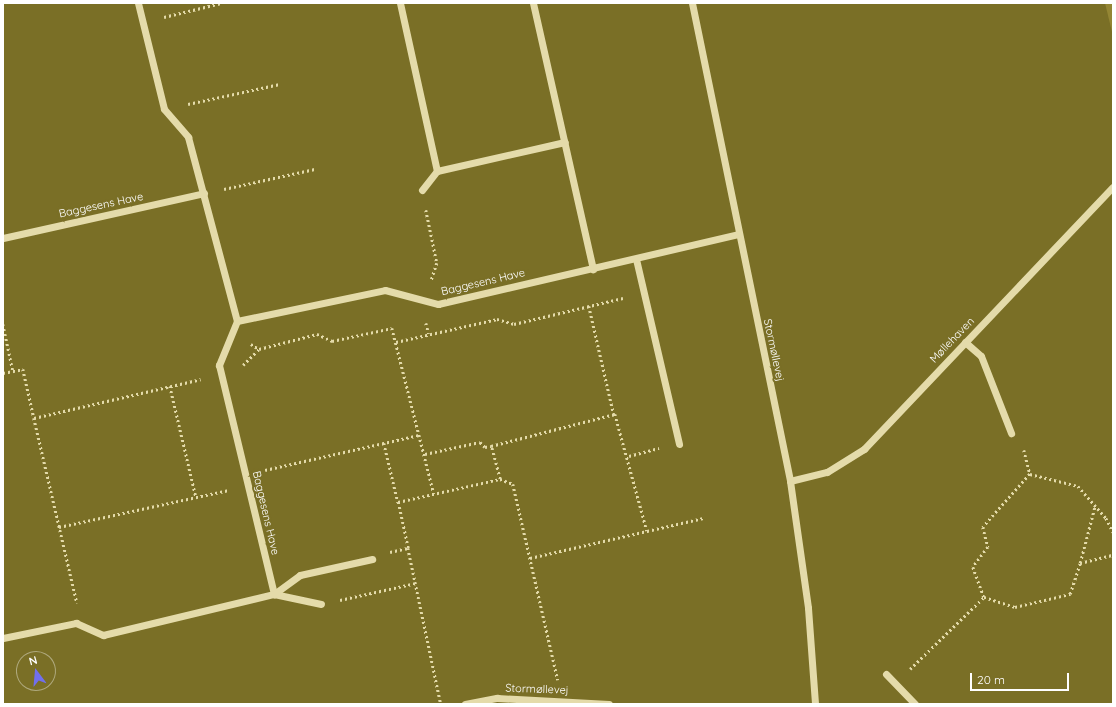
<!DOCTYPE html>
<html>
<head>
<meta charset="utf-8">
<style>
  body { margin:0 }
  #map { position:relative; width:1116px; height:707px; overflow:hidden; background:#7a6f26; font-family:Quicksand,sans-serif }
  div>[style] { position:absolute }
  .green>* { inset:0; background:#948634 }
  .path>* { height:2.5px; margin-top:-1.25px; transform-origin:0; background:repeating-linear-gradient(90deg,#e4dbaa 0 2px,transparent 0 5px) }
  .minor>* { height:7px; margin:-3.5px; padding:0 3.5px; transform-origin:3.5px; border-radius:3.5px; background:#e4dbaa }
  span { translate:-50% -50%; white-space:nowrap; text-align:center; line-height:1.15; -webkit-text-stroke:4px #7a6f26; paint-order:stroke }
  .street-label { font-size:11px; color:#fff }
  .frame { position:absolute; inset:0; border:4px solid #fff; pointer-events:none }
  .north { position:absolute; left:16px; top:651px; width:40px; height:40px; box-sizing:border-box; background:#7a6f26; border:1px solid #afa97d; border-radius:50%; rotate:344deg; font-size:11px; font-weight:700; line-height:16px; text-align:center; color:#fff }
  .north::after { content:''; display:block; margin:auto; width:14px; height:18px; background:#716fed; clip-path:polygon(50% 0,100% 100%,50% 72%,0 100%) }
  .scale { position:absolute; left:970px; top:673px; width:99px; height:18px; box-sizing:border-box; border:2px solid #fff; border-top:0; padding-left:5px; font-size:12px; line-height:14px; white-space:nowrap; color:#fff; -webkit-text-stroke:3px #7a6f26; paint-order:stroke }
</style>
</head>
<body>
<div id="map">
  <div class="green">
    <i style="clip-path:polygon(1105px 3px,1113px 3px,1113px 36px)"></i>
  </div>
  <div class="path">
    <i style="left:164px;top:17px;width:59px;rotate:-13.8deg"></i>
    <i style="left:188px;top:104px;width:94px;rotate:-12.3deg"></i>
    <i style="left:224px;top:189px;width:93px;rotate:-12.4deg"></i>
    <i style="left:426px;top:210px;width:54px;rotate:78.3deg"></i>
    <i style="left:437px;top:263px;width:19px;rotate:108deg"></i>
    <i style="left:589px;top:306px;width:112px;rotate:77.1deg"></i>
    <i style="left:426px;top:323px;width:11px;rotate:75deg"></i>
    <i style="left:3px;top:324px;width:48px;rotate:78deg"></i>
    <i style="left:396px;top:342px;width:104px;rotate:-12.8deg"></i>
    <i style="left:497px;top:319px;width:18px;rotate:16deg"></i>
    <i style="left:514px;top:324px;width:112px;rotate:-13.4deg"></i>
    <i style="left:251px;top:344px;width:9px;rotate:32deg"></i>
    <i style="left:259px;top:349px;width:60px;rotate:-14.5deg"></i>
    <i style="left:317px;top:334px;width:17px;rotate:25deg"></i>
    <i style="left:332px;top:341px;width:61px;rotate:-12.2deg"></i>
    <i style="left:392px;top:328px;width:171px;rotate:75.8deg"></i>
    <i style="left:243px;top:365px;width:23px;rotate:-45deg"></i>
    <i style="left:3px;top:373px;width:20px;rotate:-11deg"></i>
    <i style="left:23px;top:369px;width:50px;rotate:77.3deg"></i>
    <i style="left:34px;top:418px;width:171px;rotate:-13.1deg"></i>
    <i style="left:170px;top:386px;width:114px;rotate:76.8deg"></i>
    <i style="left:34px;top:418px;width:190px;rotate:76.9deg"></i>
    <i style="left:384px;top:443px;width:61px;rotate:76.7deg"></i>
    <i style="left:1024px;top:450px;width:25px;rotate:76deg"></i>
    <i style="left:1030px;top:474px;width:71px;rotate:131.6deg"></i>
    <i style="left:983px;top:527px;width:21px;rotate:76deg"></i>
    <i style="left:988px;top:547px;width:25px;rotate:127deg"></i>
    <i style="left:973px;top:567px;width:32px;rotate:70deg"></i>
    <i style="left:984px;top:597px;width:33px;rotate:18deg"></i>
    <i style="left:1015px;top:607px;width:57px;rotate:-13.3deg"></i>
    <i style="left:1070px;top:594px;width:33px;rotate:-72deg"></i>
    <i style="left:1080px;top:563px;width:34px;rotate:-14deg"></i>
    <i style="left:425px;top:454px;width:56px;rotate:-12.3deg"></i>
    <i style="left:480px;top:442px;width:7px;rotate:45deg"></i>
    <i style="left:485px;top:447px;width:6px;rotate:-9deg"></i>
    <i style="left:491px;top:446px;width:128px;rotate:-14.5deg"></i>
    <i style="left:615px;top:414px;width:121px;rotate:74.7deg"></i>
    <i style="left:629px;top:456px;width:31px;rotate:-15deg"></i>
    <i style="left:265px;top:470px;width:158px;rotate:-12.8deg"></i>
    <i style="left:1030px;top:474px;width:49px;rotate:14deg"></i>
    <i style="left:1078px;top:486px;width:43px;rotate:48.8deg"></i>
    <i style="left:1106px;top:518px;width:16px;rotate:63deg"></i>
    <i style="left:500px;top:479px;width:14px;rotate:21deg"></i>
    <i style="left:513px;top:484px;width:201px;rotate:77.1deg"></i>
    <i style="left:59px;top:527px;width:174px;rotate:-12.3deg"></i>
    <i style="left:408px;top:548px;width:159px;rotate:78.1deg"></i>
    <i style="left:390px;top:552px;width:18px;rotate:-13deg"></i>
    <i style="left:408px;top:548px;width:47px;rotate:-102.3deg"></i>
    <i style="left:398px;top:502px;width:105px;rotate:-12.7deg"></i>
    <i style="left:500px;top:479px;width:34px;rotate:-105deg"></i>
    <i style="left:530px;top:558px;width:178px;rotate:-13deg"></i>
    <i style="left:1080px;top:563px;width:59px;rotate:-75.3deg"></i>
    <i style="left:340px;top:600px;width:78px;rotate:-12.6deg"></i>
    <i style="left:910px;top:669px;width:103px;rotate:-44.2deg"></i>
  </div>
  <div class="minor">
    <i style="left:138px;top:3px;width:109px;rotate:76.2deg"></i>
    <i style="left:164px;top:109px;width:37px;rotate:49deg"></i>
    <i style="left:188px;top:137px;width:190px;rotate:75.1deg"></i>
    <i style="left:237px;top:321px;width:48px;rotate:112.2deg"></i>
    <i style="left:219px;top:365px;width:236px;rotate:76.5deg"></i>
    <i style="left:274px;top:594px;width:48px;rotate:12deg"></i>
    <i style="left:400px;top:3px;width:172px;rotate:77.6deg"></i>
    <i style="left:437px;top:171px;width:131px;rotate:-12.8deg"></i>
    <i style="left:533px;top:3px;width:273px;rotate:77.3deg"></i>
    <i style="left:692px;top:3px;width:488px;rotate:78.4deg"></i>
    <i style="left:790px;top:481px;width:128px;rotate:81.9deg"></i>
    <i style="left:808px;top:608px;width:96px;rotate:85.8deg"></i>
    <i style="left:422px;top:190px;width:24px;rotate:-52deg"></i>
    <i style="left:3px;top:238px;width:206px;rotate:-12.6deg"></i>
    <i style="left:636px;top:259px;width:190px;rotate:76.9deg"></i>
    <i style="left:237px;top:321px;width:151px;rotate:-11.8deg"></i>
    <i style="left:385px;top:290px;width:55px;rotate:14.8deg"></i>
    <i style="left:438px;top:304px;width:308px;rotate:-13.1deg"></i>
    <i style="left:965px;top:342px;width:21px;rotate:41deg"></i>
    <i style="left:981px;top:356px;width:83px;rotate:68.7deg"></i>
    <i style="left:790px;top:481px;width:38px;rotate:-14deg"></i>
    <i style="left:827px;top:472px;width:44px;rotate:-31.9deg"></i>
    <i style="left:864px;top:449px;width:361px;rotate:-46.5deg"></i>
    <i style="left:3px;top:638px;width:75px;rotate:-11.6deg"></i>
    <i style="left:76px;top:623px;width:30px;rotate:24deg"></i>
    <i style="left:103px;top:635px;width:176px;rotate:-13.5deg"></i>
    <i style="left:274px;top:594px;width:32px;rotate:-36deg"></i>
    <i style="left:300px;top:575px;width:74px;rotate:-12.5deg"></i>
    <i style="left:886px;top:674px;width:42px;rotate:46deg"></i>
    <i style="left:465px;top:704px;width:33px;rotate:-11deg"></i>
    <i style="left:497px;top:698px;width:112px;rotate:3.1deg"></i>
  </div>
  <div class="street-label">
    <span style="left:101px;top:205px;rotate:-12deg">Baggesens Have</span>
    <span style="left:483px;top:282px;rotate:-13deg">Baggesens Have</span>
    <span style="left:952px;top:340px;rotate:-46deg">Møllehaven</span>
    <span style="left:774px;top:350px;rotate:78deg">Stormøllevej</span>
    <span style="left:266px;top:513px;rotate:77deg">Baggesens Have</span>
    <span style="left:537px;top:689px;rotate:2deg">Stormøllevej</span>
  </div>
  <div class="frame"></div>
  <div class="north">N</div>
  <div class="scale">20 m</div>
</div>
</body>
</html>
